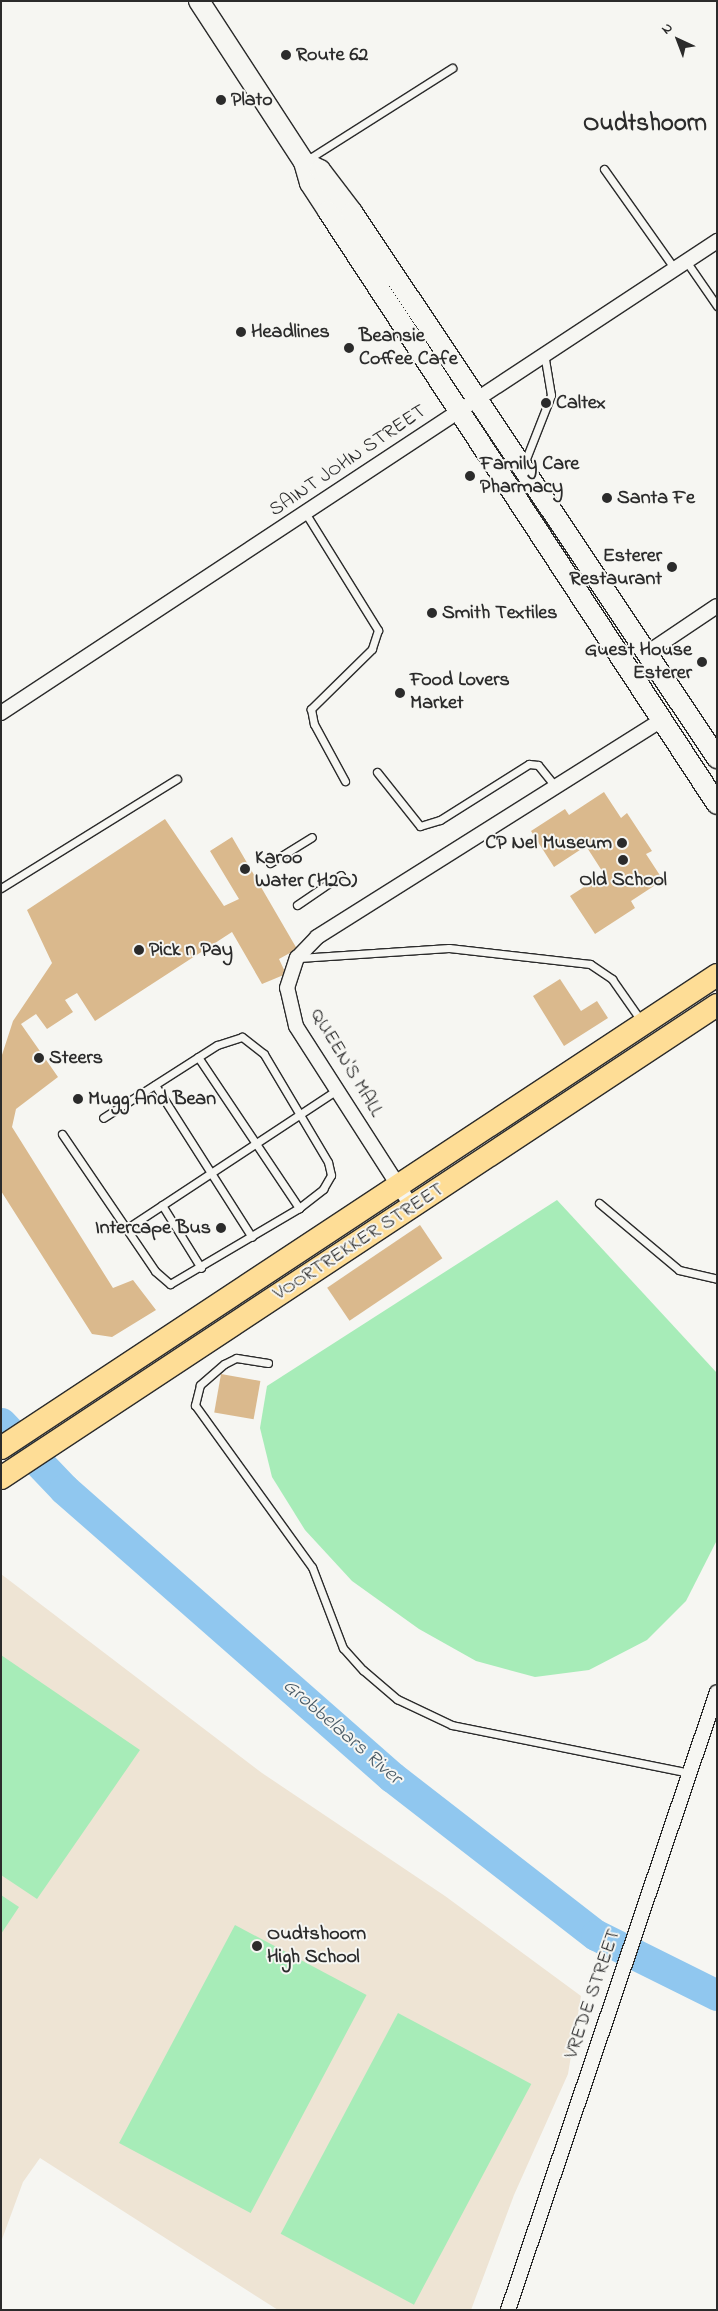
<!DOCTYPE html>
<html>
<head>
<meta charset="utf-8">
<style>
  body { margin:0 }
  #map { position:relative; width:718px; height:2311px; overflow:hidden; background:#f6f6f2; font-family:"Indie Flower",sans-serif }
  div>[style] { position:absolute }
  .built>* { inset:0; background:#eee4d4 }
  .green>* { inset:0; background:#a7ecb8; transform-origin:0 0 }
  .river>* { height:31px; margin:-15.5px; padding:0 15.5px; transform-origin:15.5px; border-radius:15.5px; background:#90c7ef }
  .building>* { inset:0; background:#dab98d; transform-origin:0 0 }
  .roads { filter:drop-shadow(1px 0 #2b2b2b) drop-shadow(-1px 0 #2b2b2b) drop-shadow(0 1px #2b2b2b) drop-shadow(0 -1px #2b2b2b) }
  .lane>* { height:7px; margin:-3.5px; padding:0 3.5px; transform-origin:3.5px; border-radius:3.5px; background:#f6f6f2 }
  .street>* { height:14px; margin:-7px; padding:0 7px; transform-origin:7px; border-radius:7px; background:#f6f6f2 }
  .secondary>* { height:20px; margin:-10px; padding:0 10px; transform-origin:10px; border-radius:10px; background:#f6f6f2 }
  .primary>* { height:22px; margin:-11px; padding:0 11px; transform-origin:11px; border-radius:11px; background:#fedd96 }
  .dots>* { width:14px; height:14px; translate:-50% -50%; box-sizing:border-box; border:2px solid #f6f6f2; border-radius:50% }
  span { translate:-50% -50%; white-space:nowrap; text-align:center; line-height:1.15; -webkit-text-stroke:4px #f6f6f2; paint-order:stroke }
  .poi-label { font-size:20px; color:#2b2b2b; font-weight:700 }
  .left { translate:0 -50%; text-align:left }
  .right { translate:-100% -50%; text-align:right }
  .street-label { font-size:20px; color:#2b2b2b }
  .water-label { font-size:21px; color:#495a66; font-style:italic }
  .district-label { font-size:25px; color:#2b2b2b; font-weight:700 }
  .frame { position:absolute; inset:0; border:2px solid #2b2b2b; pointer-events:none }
  .north { position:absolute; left:653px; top:15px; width:50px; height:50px; -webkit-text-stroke:4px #f6f6f2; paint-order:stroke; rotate:317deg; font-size:14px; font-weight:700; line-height:20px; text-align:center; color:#2b2b2b }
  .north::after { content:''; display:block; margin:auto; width:18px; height:22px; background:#2b2b2b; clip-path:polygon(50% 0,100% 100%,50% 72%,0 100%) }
</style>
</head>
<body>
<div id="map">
  <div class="built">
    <i style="clip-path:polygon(1px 1574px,262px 1773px,445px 1896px,581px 1996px,568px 2074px,514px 2195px,471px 2310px,278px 2310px,40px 2158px,23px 2182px,1px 2242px)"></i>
  </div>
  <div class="green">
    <i style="clip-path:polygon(557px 1200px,717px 1373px,717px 1540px,686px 1601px,647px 1640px,589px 1670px,535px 1677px,476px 1661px,419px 1629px,352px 1581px,305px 1530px,272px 1477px,260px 1428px,267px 1386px)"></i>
    <i style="clip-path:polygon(1px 1655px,140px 1750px,37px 1899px,1px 1875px)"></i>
    <i style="clip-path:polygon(1px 1895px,19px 1907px,1px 1934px)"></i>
    <i style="left:235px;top:1925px;width:149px;height:247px;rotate:28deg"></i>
    <i style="left:398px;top:2013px;width:151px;height:250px;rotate:28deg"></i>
  </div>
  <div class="river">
    <i style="left:1px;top:1423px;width:91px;rotate:46.3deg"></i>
    <i style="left:64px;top:1489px;width:436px;rotate:41.3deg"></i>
    <i style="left:392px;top:1777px;width:258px;rotate:37.8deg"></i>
    <i style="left:596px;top:1935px;width:135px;rotate:26.4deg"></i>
  </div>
  <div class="building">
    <i style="clip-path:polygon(604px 792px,621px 818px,627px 813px,652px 851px,646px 854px,663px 880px,631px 901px,635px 908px,595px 934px,570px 896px,604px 874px,586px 846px,554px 867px,531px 831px,565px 809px,569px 815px)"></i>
    <i style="clip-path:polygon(165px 819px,224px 906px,239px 899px,210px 851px,232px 837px,297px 949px,279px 959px,286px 974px,262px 984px,232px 932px,95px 1021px,77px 993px,65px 1000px,73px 1012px,47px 1029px,36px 1014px,21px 1024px,58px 1077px,16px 1109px,12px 1127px,113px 1288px,133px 1280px,156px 1310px,112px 1337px,92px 1334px,1px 1191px,1px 1058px,13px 1021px,52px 963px,27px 910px)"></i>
    <i style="clip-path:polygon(560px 979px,581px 1011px,597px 1001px,608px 1018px,564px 1046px,533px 996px)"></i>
    <i style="left:420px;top:1225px;width:40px;height:112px;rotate:56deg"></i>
    <i style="left:221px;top:1374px;width:40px;height:39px;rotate:10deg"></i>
  </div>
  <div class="roads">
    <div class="lane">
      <i style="left:307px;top:160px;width:172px;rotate:-32.4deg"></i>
      <i style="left:604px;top:169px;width:121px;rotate:54.7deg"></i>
      <i style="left:686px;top:261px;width:55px;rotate:55.4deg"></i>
      <i style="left:524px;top:464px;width:74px;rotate:-68.6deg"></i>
      <i style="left:551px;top:395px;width:43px;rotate:-99.5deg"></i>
      <i style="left:306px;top:514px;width:137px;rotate:58.2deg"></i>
      <i style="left:378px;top:630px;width:20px;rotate:108deg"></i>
      <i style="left:372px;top:649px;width:86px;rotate:135.5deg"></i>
      <i style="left:311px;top:709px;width:15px;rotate:79deg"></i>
      <i style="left:314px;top:724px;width:65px;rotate:61.5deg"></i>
      <i style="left:377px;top:772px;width:69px;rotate:51.5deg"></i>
      <i style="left:420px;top:826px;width:21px;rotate:-17deg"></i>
      <i style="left:440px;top:820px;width:105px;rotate:-32.2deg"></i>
      <i style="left:529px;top:764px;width:9px;rotate:6deg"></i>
      <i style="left:538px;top:765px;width:28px;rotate:51deg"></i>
      <i style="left:270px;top:863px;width:49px;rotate:-31.8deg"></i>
      <i style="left:1px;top:888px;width:207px;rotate:-31.8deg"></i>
      <i style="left:297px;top:905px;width:53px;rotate:-34.3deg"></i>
      <i style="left:299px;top:958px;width:150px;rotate:-3.8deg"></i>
      <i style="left:449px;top:948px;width:142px;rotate:6.5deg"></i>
      <i style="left:590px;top:964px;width:27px;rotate:34deg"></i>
      <i style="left:612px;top:979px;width:52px;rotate:55.1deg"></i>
      <i style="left:198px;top:1057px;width:182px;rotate:56.2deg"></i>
      <i style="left:155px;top:1085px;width:180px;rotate:57.5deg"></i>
      <i style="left:62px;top:1134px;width:166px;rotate:55.8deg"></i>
      <i style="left:155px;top:1271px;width:20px;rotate:41deg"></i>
      <i style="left:170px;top:1284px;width:150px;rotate:-30.5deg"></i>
      <i style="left:299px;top:1208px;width:31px;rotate:-38deg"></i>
      <i style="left:323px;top:1189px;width:16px;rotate:-60deg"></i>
      <i style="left:331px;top:1175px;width:13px;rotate:-103deg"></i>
      <i style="left:328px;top:1162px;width:126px;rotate:-120.7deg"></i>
      <i style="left:264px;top:1054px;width:28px;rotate:-142deg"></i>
      <i style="left:242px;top:1037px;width:26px;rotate:162deg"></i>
      <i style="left:217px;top:1045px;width:135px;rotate:147.4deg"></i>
      <i style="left:599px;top:1203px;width:104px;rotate:39.9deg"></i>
      <i style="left:679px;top:1270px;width:39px;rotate:13deg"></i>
      <i style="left:162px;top:1205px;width:74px;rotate:58.2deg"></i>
      <i style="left:126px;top:1229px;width:253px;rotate:-33.4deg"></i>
      <i style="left:268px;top:1363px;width:32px;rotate:-171deg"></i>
      <i style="left:236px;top:1358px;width:13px;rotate:153deg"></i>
      <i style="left:224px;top:1364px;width:32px;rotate:139deg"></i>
      <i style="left:200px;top:1385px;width:21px;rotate:104deg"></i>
      <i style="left:195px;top:1405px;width:200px;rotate:54.2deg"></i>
      <i style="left:312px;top:1567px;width:87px;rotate:69.1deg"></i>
      <i style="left:343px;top:1648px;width:30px;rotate:48deg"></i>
      <i style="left:363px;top:1670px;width:45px;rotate:40.5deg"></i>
      <i style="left:397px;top:1699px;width:61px;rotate:25.3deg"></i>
      <i style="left:452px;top:1725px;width:243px;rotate:11.4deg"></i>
    </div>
    <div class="street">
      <i style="left:647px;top:653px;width:84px;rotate:-33.9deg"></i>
      <i style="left:1px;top:713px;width:858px;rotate:-33.39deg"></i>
      <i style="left:412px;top:1207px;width:215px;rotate:-122.7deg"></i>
      <i style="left:296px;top:1026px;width:39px;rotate:-103deg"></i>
      <i style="left:287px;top:988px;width:32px;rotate:-72deg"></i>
      <i style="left:297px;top:958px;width:29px;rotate:-46deg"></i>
      <i style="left:317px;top:937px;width:408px;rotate:-32.2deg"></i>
      <i style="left:508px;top:2310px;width:652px;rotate:-71.32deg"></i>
    </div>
    <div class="secondary">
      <i style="left:199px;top:1px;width:192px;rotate:56.9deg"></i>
      <i style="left:304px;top:162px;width:22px;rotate:74deg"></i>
      <i style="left:310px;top:183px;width:33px;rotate:57deg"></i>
      <i style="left:328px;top:211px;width:709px;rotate:56.74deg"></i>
      <i style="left:304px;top:162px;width:18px;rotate:27deg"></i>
      <i style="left:320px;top:170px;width:53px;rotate:52.7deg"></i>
      <i style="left:352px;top:212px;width:657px;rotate:56.24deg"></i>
    </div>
    <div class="primary">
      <i style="left:1px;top:1448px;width:858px;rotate:-33.45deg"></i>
      <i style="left:1px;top:1478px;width:858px;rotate:-33.45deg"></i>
    </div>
  </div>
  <div class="dots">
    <i style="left:286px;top:55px;background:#2b2b2b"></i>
    <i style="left:221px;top:100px;background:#2b2b2b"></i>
    <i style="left:241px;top:332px;background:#2b2b2b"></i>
    <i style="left:349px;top:348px;background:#2b2b2b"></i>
    <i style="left:546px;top:403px;background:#2b2b2b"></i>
    <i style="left:470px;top:476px;background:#2b2b2b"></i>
    <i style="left:607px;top:498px;background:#2b2b2b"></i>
    <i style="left:672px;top:567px;background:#2b2b2b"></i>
    <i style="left:432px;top:613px;background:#2b2b2b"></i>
    <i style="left:702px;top:662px;background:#2b2b2b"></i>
    <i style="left:400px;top:693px;background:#2b2b2b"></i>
    <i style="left:622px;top:843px;background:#2b2b2b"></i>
    <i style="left:623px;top:860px;background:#2b2b2b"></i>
    <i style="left:245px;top:869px;background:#2b2b2b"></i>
    <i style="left:139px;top:950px;background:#2b2b2b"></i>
    <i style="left:39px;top:1058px;background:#2b2b2b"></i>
    <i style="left:78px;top:1099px;background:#2b2b2b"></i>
    <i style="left:221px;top:1228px;background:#2b2b2b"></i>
    <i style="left:257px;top:1946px;background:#2b2b2b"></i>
  </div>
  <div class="poi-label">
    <span class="left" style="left:296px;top:55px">Route 62</span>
    <span class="left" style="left:231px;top:100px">Plato</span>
    <span class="left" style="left:251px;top:332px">Headlines</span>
    <span class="left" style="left:359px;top:348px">Beansie<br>Coffee Cafe</span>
    <span class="left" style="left:556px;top:403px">Caltex</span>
    <span class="left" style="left:480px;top:476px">Family Care<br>Pharmacy</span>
    <span class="left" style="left:617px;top:498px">Santa Fe</span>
    <span class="right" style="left:662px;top:568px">Esterer<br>Restaurant</span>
    <span class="left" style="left:442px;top:613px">Smith Textiles</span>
    <span class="right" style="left:692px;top:662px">Guest House<br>Esterer</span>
    <span class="left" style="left:410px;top:692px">Food Lovers<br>Market</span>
    <span class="right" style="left:612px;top:843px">CP Nel Museum</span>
    <span class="left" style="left:255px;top:870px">Karoo<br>Water (H2O)</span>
    <span style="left:623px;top:880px">Old School</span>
    <span class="left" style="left:149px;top:950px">Pick n Pay</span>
    <span class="left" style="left:49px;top:1058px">Steers</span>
    <span class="left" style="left:88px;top:1099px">Mugg And Bean</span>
    <span class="right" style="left:211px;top:1228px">Intercape Bus</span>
    <span class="left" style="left:267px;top:1946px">Oudtshoorn<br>High School</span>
  </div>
  <div class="street-label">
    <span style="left:348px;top:461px;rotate:-34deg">SAINT JOHN STREET</span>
    <span style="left:346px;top:1063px;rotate:59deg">QUEEN'S MALL</span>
    <span style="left:359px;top:1242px;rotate:-33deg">VOORTREKKER STREET</span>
    <span style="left:593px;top:1994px;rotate:-71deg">VREDE STREET</span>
  </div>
  <div class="water-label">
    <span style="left:342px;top:1732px;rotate:41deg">Grobbelaars River</span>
  </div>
  <div class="district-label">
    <span style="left:645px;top:124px">Oudtshoorn</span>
  </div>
  <div class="frame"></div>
  <div class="north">N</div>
</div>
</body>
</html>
